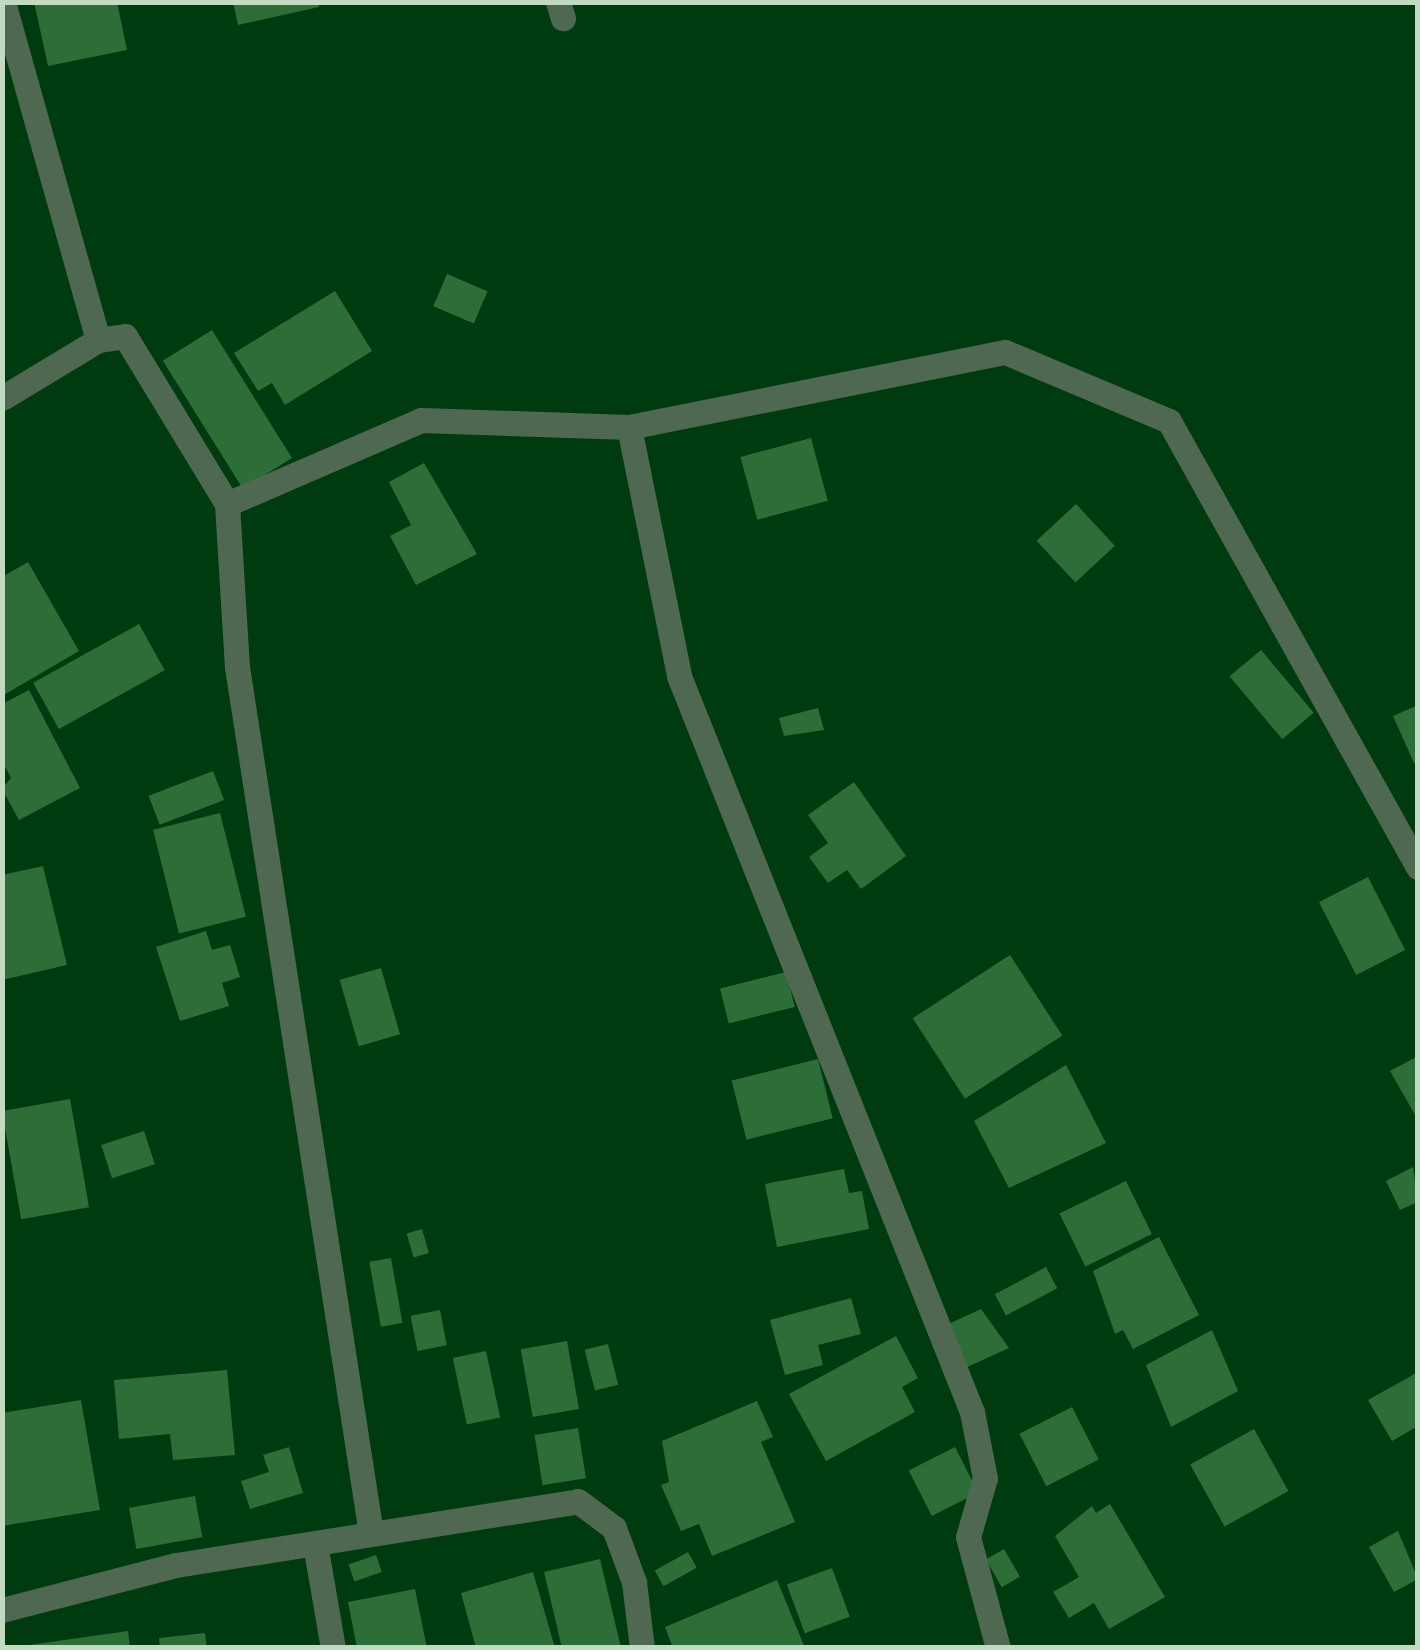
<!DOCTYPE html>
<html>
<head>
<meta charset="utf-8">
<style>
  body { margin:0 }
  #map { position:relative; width:1420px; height:1650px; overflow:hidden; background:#003b10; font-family:Lato,sans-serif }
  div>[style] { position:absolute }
  .building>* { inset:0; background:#2d6d38; transform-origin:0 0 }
  .minor>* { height:25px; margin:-12.5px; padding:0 12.5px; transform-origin:12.5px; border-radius:12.5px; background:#4f6851 }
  span { translate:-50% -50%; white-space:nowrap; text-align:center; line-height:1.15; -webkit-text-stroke:8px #003b10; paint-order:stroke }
  .frame { position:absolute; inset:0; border:5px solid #c0dbc2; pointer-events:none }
</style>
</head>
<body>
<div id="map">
  <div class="building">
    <i style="clip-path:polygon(34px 2px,117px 2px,127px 50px,48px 66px)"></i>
    <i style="clip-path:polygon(233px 2px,318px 2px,319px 7px,238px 25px)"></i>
    <i style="left:447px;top:274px;width:44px;height:35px;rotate:23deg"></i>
    <i style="clip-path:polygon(335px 291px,372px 351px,285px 405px,272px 383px,258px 391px,234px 353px)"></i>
    <i style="left:212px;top:330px;width:151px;height:58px;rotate:58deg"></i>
    <i style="left:811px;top:438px;width:65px;height:73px;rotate:75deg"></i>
    <i style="clip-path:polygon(424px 463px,477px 554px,416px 585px,390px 536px,411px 525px,389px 482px)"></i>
    <i style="left:1076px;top:504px;width:57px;height:54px;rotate:47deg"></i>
    <i style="clip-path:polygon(28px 562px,79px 651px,2px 696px,2px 577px)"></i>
    <i style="left:139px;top:624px;width:53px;height:121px;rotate:61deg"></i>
    <i style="left:1261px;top:650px;width:82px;height:41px;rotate:50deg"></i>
    <i style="clip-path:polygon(29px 690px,80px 788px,19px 820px,2px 789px,11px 778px,2px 761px,2px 704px)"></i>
    <i style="clip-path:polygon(1418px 705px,1418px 761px,1414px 763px,1393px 716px)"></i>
    <i style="clip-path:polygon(818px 708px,824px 730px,784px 736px,779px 718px)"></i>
    <i style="left:213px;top:771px;width:31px;height:69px;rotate:69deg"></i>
    <i style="clip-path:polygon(854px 782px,906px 856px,861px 889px,847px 870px,828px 883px,809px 857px,828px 843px,808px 815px)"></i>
    <i style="left:220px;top:813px;width:107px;height:69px;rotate:76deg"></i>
    <i style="clip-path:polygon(43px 866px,67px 965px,2px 980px,2px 875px)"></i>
    <i style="left:1368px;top:877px;width:82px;height:55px;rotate:63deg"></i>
    <i style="clip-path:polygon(206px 931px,212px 950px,230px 945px,240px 977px,222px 983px,229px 1006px,180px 1021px,156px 947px)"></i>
    <i style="left:1010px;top:955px;width:96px;height:116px;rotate:57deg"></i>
    <i style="left:381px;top:968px;width:69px;height:43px;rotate:74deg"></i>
    <i style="left:786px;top:972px;width:36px;height:68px;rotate:76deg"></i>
    <i style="clip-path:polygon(1418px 1056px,1418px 1120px,1390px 1071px)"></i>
    <i style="left:818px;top:1059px;width:61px;height:89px;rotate:76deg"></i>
    <i style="clip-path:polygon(1066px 1065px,1106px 1143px,1009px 1188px,974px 1121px)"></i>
    <i style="left:70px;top:1099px;width:110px;height:69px;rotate:80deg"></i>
    <i style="left:144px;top:1131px;width:35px;height:45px;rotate:72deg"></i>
    <i style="clip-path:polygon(1413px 1167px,1418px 1202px,1400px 1210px,1386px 1181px)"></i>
    <i style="clip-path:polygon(844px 1169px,849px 1193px,862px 1191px,869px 1229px,777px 1247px,765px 1184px)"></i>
    <i style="left:1126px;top:1181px;width:59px;height:74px;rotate:64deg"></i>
    <i style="left:422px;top:1229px;width:25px;height:16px;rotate:74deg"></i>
    <i style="clip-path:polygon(1159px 1237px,1199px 1315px,1133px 1349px,1123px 1330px,1115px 1334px,1093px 1271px)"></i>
    <i style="left:391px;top:1258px;width:66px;height:22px;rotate:80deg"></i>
    <i style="left:1046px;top:1267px;width:24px;height:58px;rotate:62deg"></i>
    <i style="clip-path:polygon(851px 1298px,861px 1334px,818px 1345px,823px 1365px,785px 1375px,770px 1320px)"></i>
    <i style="clip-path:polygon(981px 1309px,1009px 1348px,965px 1368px,944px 1326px)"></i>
    <i style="left:440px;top:1310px;width:36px;height:30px;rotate:79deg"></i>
    <i style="clip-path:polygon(1212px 1330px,1238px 1391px,1171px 1427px,1146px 1365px)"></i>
    <i style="clip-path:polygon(896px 1336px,918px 1378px,902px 1387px,915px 1412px,826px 1461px,789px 1394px)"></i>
    <i style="left:567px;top:1341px;width:69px;height:47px;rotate:80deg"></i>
    <i style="left:608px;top:1344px;width:42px;height:24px;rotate:76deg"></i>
    <i style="left:486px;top:1351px;width:68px;height:34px;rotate:78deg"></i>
    <i style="clip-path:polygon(227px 1370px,235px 1455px,173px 1460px,170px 1434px,119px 1439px,114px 1380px)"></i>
    <i style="clip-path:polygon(1418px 1372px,1418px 1426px,1392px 1441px,1368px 1400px)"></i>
    <i style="clip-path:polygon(81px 1400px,100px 1510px,2px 1526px,2px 1413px)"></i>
    <i style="clip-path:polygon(757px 1401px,773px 1437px,761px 1442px,795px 1522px,712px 1556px,699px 1524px,681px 1531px,661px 1485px,669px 1482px,662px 1441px)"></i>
    <i style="left:1072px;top:1407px;width:59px;height:59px;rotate:63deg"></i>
    <i style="left:578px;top:1428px;width:51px;height:44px;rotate:81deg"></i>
    <i style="left:1254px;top:1429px;width:71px;height:73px;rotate:61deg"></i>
    <i style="clip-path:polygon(289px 1447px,303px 1493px,250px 1509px,241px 1481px,269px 1472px,263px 1455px)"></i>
    <i style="left:955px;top:1447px;width:51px;height:52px;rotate:63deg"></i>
    <i style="left:195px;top:1496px;width:42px;height:67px;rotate:80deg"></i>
    <i style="clip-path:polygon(1110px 1504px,1165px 1597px,1109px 1629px,1094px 1603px,1069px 1618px,1053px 1592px,1079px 1577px,1055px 1536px,1092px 1506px,1096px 1513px)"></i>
    <i style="clip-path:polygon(1398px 1531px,1418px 1579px,1394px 1592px,1369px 1547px)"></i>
    <i style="left:1004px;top:1549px;width:32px;height:21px;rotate:60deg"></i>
    <i style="left:688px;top:1552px;width:18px;height:38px;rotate:61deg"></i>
    <i style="left:376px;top:1555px;width:18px;height:29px;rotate:71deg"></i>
    <i style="clip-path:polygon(600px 1559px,621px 1648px,562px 1648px,544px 1572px)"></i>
    <i style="left:832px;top:1568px;width:52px;height:48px;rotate:70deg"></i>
    <i style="clip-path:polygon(533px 1572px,555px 1648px,476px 1648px,461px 1593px)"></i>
    <i style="clip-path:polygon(777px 1580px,805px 1648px,673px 1648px,665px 1627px)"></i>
    <i style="clip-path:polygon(415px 1589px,427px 1648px,357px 1648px,348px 1602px)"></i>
    <i style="clip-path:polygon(128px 1631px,130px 1648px,29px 1648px,29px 1645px)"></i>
    <i style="clip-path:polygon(205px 1633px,207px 1648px,160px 1648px,159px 1638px)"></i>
  </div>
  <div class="minor">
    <i style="left:558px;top:2px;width:17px;rotate:73deg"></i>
    <i style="left:98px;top:340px;width:27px;rotate:-8deg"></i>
    <i style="left:125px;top:336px;width:197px;rotate:58.7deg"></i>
    <i style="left:227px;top:504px;width:163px;rotate:86.5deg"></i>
    <i style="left:237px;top:667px;width:877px;rotate:81.21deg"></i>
    <i style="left:2px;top:398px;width:112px;rotate:-31.1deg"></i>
    <i style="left:98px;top:340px;width:351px;rotate:-105.7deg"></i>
    <i style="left:629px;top:427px;width:254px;rotate:78.6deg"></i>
    <i style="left:679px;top:676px;width:792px;rotate:68.29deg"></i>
    <i style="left:972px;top:1412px;width:67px;rotate:78.9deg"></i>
    <i style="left:985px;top:1478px;width:61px;rotate:106.1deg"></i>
    <i style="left:968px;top:1537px;width:115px;rotate:74.9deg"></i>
    <i style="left:227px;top:504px;width:211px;rotate:-23.4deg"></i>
    <i style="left:421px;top:420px;width:208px;rotate:1.9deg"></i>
    <i style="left:629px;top:427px;width:383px;rotate:-11.3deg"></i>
    <i style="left:1005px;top:352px;width:178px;rotate:22.8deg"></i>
    <i style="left:1169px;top:421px;width:511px;rotate:60.83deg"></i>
    <i style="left:315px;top:1544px;width:106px;rotate:80.2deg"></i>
    <i style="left:2px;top:1610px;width:180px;rotate:-14.5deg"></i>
    <i style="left:176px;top:1565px;width:407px;rotate:-9deg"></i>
    <i style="left:578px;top:1501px;width:45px;rotate:36.9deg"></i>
    <i style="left:614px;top:1528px;width:58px;rotate:69.7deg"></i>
    <i style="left:634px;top:1582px;width:66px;rotate:83.1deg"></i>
  </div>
  <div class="frame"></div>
</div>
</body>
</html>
